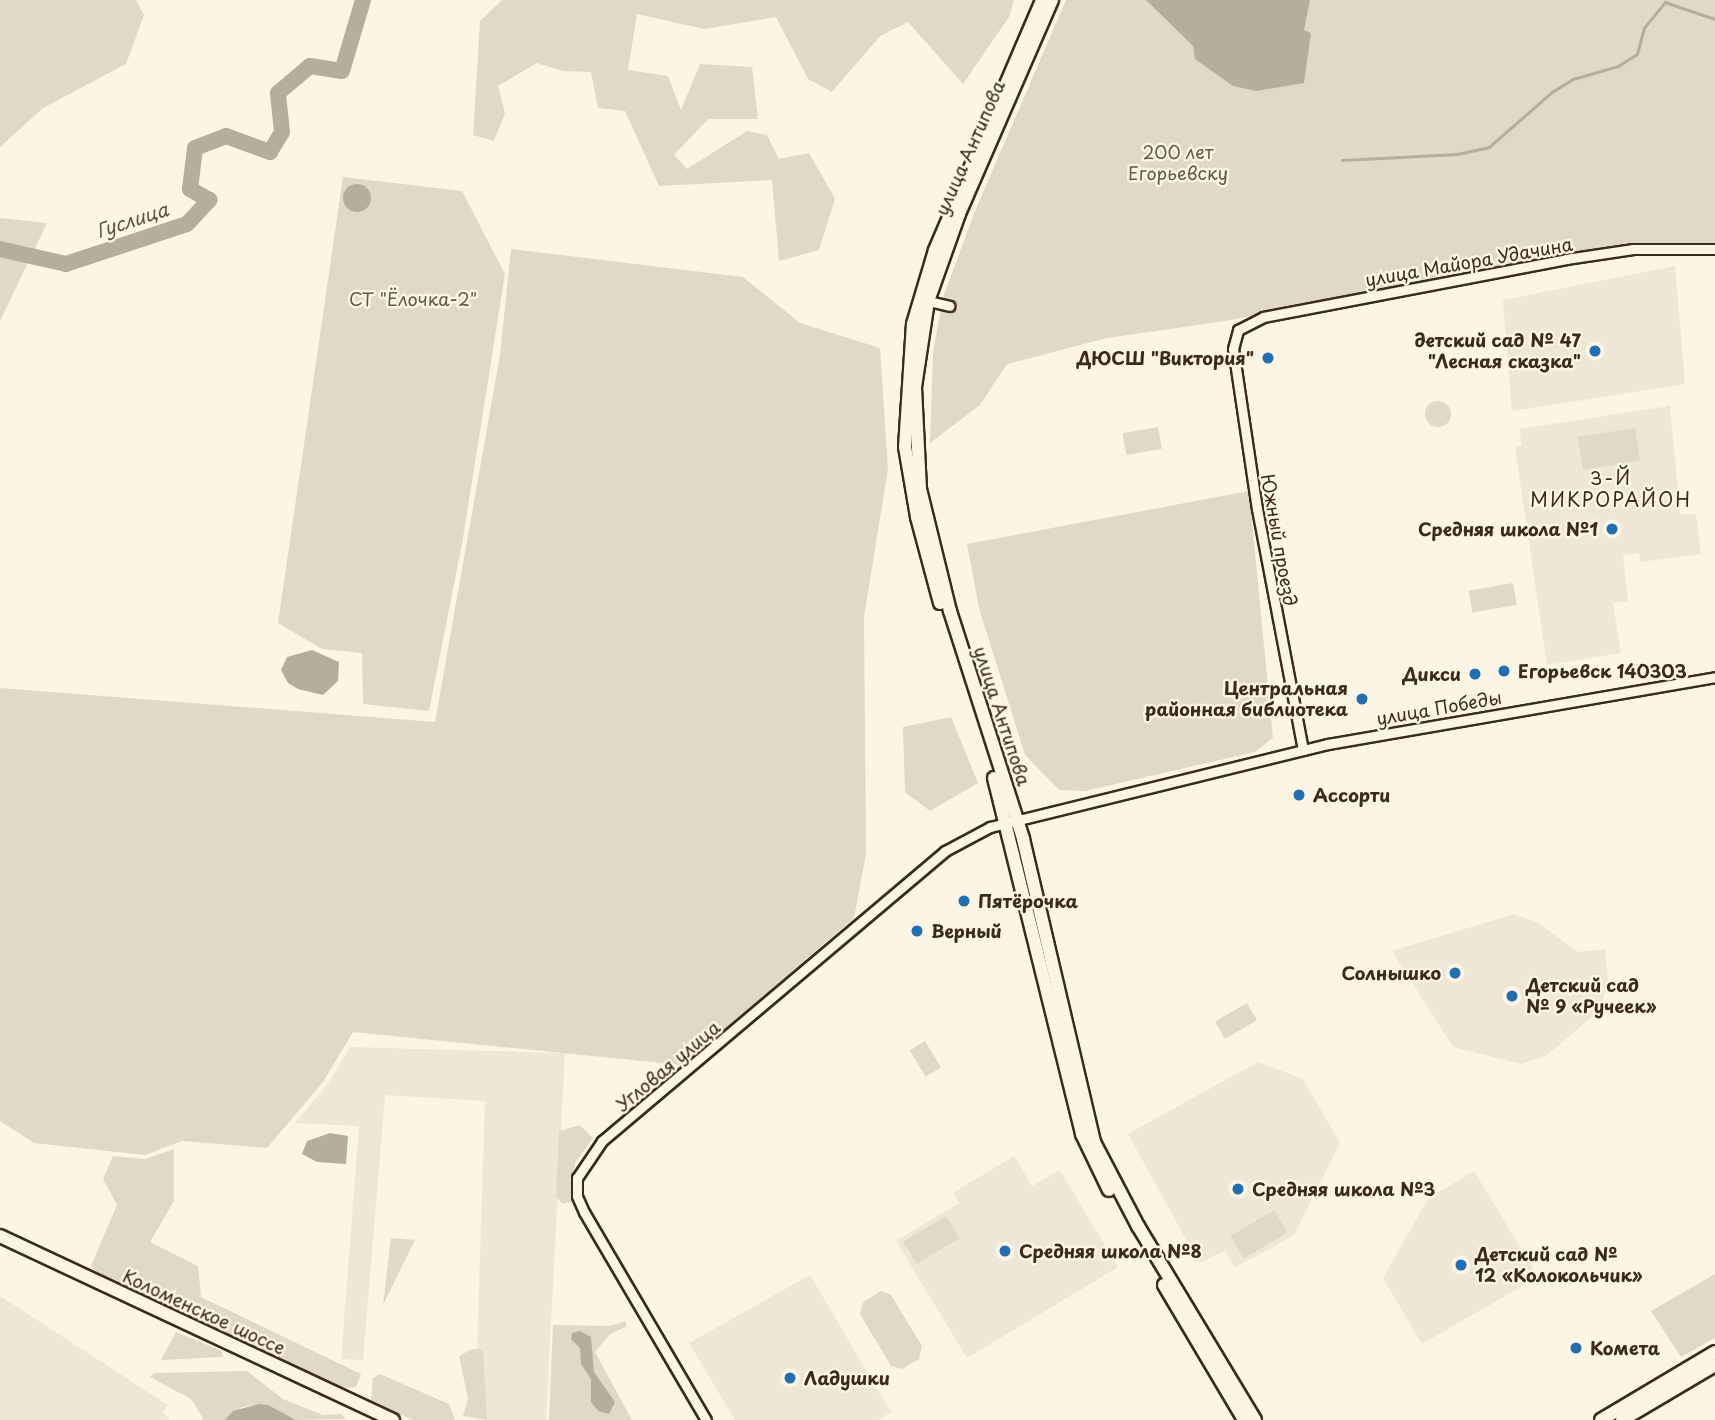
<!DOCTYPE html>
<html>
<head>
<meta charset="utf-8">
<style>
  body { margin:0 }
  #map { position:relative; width:1715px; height:1420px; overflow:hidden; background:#fcf5e5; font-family:"Playpen Sans",sans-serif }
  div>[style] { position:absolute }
  .built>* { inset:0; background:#eee6d6 }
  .green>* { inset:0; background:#e0d8c8; transform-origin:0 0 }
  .round { border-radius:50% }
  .water>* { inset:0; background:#b7ad9e }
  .stream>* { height:2.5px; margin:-1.25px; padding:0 1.25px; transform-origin:1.25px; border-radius:1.25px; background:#b7ad9e }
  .river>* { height:16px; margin:-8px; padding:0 8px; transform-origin:8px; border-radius:8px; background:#b7ad9e }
  .roads { filter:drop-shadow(2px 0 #3b2a1e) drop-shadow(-2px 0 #3b2a1e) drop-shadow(0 2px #3b2a1e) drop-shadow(0 -2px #3b2a1e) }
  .minor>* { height:9px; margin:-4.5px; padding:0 4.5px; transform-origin:4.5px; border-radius:4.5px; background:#fcf5e5 }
  .major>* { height:12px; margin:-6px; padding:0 6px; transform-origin:6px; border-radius:6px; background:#fcf5e5 }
  .dots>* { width:19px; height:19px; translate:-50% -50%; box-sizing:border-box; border:4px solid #fcf5e5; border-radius:50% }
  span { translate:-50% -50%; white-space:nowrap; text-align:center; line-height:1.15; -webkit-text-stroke:5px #fcf5e5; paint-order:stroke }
  .street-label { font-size:18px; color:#3b2a1e }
  .park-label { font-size:18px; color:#645648 }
  .poi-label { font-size:18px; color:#3b2a1e; font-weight:700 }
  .right { translate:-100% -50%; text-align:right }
  .left { translate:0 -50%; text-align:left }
  .water-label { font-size:19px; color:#605144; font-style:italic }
  .neighbourhood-label { font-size:19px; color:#3b2a1e; letter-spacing:2px }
</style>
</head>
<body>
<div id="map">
  <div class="built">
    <i style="clip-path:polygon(1675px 266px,1685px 384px,1512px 411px,1503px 300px)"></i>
    <i style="clip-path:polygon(1670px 406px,1680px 514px,1696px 514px,1701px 554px,1640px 562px,1639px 553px,1623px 555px,1628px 601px,1613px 603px,1621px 653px,1547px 665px,1515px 447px,1522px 445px,1519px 429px)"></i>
    <i style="clip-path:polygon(1514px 914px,1538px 923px,1578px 952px,1605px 949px,1608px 981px,1600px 1010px,1546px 1056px,1521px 1064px,1453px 1047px,1392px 951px)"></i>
    <i style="clip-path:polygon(350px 1047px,565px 1053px,546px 1420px,485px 1420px,477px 1349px,485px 1101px,385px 1095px,363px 1360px,341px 1359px,359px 1126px,295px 1123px,327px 1085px)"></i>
    <i style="clip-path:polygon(1258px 1062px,1303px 1079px,1340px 1143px,1294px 1235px,1235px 1268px,1225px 1251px,1199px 1263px,1128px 1134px)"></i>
    <i style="clip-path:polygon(1014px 1156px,1032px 1186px,1060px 1170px,1118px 1267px,967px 1358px,896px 1241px,959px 1203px,953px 1193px)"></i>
    <i style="clip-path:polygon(1474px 1171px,1538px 1277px,1422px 1344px,1383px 1278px,1428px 1199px)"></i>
    <i style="clip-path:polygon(810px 1275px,891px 1412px,879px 1420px,735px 1420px,689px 1343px)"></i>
    <i style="clip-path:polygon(0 1296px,168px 1405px,163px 1412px,170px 1420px,0 1420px)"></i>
  </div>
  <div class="green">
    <i style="clip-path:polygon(0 0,136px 0,144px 15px,126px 64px,43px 108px,0 147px)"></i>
    <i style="clip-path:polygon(502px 0,1014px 0,1009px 17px,963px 84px,908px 22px,880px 36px,832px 92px,808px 79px,776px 17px,704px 29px,637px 14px,628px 70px,668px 76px,681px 110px,700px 64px,752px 67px,758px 119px,708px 119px,674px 155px,687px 169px,747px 131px,767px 135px,779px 159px,809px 153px,835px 199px,819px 250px,779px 261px,772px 180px,659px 186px,625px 111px,598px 108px,591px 72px,563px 71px,537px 63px,498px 86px,505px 113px,494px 141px,473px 135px,480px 21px)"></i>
    <i style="clip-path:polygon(1066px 0,1715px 0,1715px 247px,1657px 243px,1624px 246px,1225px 321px,1107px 338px,1007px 364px,980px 405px,930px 443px,933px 352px,943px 297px,975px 211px)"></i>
    <i style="clip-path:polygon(343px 177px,462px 191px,505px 274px,462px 544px,429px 711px,363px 704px,362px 653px,322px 649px,278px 623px)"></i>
    <i style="clip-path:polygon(0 218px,47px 223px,0 321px)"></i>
    <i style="clip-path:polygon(511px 249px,743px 277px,800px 323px,880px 348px,888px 469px,864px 617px,866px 854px,854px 918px,682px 1065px,353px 1032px,323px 1082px,267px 1148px,182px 1141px,145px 1155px,34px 1143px,0 1121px,0 688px,435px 722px,500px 355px)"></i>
    <i class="round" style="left:1425px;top:401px;width:26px;height:26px"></i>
    <i style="left:1158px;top:427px;width:22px;height:36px;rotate:80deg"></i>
    <i style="left:1635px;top:428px;width:33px;height:58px;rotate:81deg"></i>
    <i style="clip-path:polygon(1249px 491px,1273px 738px,1255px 752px,1085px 791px,1059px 790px,1025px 755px,979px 608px,967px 544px)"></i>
    <i style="left:1513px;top:583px;width:22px;height:45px;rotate:80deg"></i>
    <i style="clip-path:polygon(951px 717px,978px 783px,930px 811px,905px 792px,903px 727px)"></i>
    <i style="left:1247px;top:1003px;width:20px;height:37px;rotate:60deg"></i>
    <i style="left:925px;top:1041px;width:31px;height:18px;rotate:59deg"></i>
    <i style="clip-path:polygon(580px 1125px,593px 1138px,575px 1163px,572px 1201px,563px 1204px,556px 1197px,559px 1131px)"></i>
    <i style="clip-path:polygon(174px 1149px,174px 1201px,150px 1242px,198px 1266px,201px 1297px,361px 1374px,356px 1387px,341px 1388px,100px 1277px,91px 1266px,117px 1205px,103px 1179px,113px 1156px,145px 1159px)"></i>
    <i style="left:1274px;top:1210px;width:26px;height:51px;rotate:59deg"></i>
    <i style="left:946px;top:1216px;width:26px;height:50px;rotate:59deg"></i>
    <i style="clip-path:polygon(391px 1238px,415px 1240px,383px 1305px)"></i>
    <i style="clip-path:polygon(1715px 1274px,1715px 1338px,1681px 1357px,1651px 1311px)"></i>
    <i style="clip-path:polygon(881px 1291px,891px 1295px,922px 1346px,919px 1359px,902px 1369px,891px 1366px,860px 1314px,863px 1302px)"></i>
    <i style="clip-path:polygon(625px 1321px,627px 1326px,609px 1335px,595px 1352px,632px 1420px,549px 1420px,553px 1325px,610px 1326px)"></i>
    <i style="clip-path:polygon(176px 1332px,222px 1351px,223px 1357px,161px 1360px)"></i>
    <i style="clip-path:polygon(472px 1349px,483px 1349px,487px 1420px,463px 1416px,468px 1398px,459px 1356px)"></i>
    <i style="clip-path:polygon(247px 1371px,283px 1399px,323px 1415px,341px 1414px,346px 1419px,296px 1420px,259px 1404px,242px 1407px,225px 1420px,204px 1420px,191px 1399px,150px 1377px,154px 1373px)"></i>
    <i style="clip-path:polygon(380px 1374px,449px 1404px,455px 1420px,412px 1420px,371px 1400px,373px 1378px)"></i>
  </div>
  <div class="water">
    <i style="clip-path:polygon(1146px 0,1310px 0,1304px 30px,1311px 33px,1304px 83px,1256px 91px,1233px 86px,1195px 59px,1193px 46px)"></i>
    <i class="round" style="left:343px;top:184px;width:28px;height:28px"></i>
    <i style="clip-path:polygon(312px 650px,339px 662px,338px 681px,323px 695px,298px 689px,288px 683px,281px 670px,287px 657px)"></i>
    <i style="clip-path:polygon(330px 1133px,348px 1136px,346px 1164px,317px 1162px,302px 1154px,307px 1141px)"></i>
    <i style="clip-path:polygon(580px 1331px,591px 1337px,594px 1372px,615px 1402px,609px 1414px,598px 1411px,591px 1402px,591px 1379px,581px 1364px,580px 1348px,571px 1339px,572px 1333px)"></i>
    <i style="clip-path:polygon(259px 1404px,268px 1405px,296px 1420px,225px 1420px,233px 1411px)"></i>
  </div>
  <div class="stream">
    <i style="left:1342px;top:160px;width:115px;rotate:-3deg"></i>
    <i style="left:1457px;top:154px;width:33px;rotate:-12deg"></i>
    <i style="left:1489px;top:147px;width:84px;rotate:-41.1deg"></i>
    <i style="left:1552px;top:92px;width:25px;rotate:-32deg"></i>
    <i style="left:1573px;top:79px;width:47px;rotate:-16.1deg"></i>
    <i style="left:1618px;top:66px;width:22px;rotate:-32deg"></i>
    <i style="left:1637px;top:54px;width:27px;rotate:-75deg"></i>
    <i style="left:1644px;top:28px;width:33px;rotate:-51deg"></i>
    <i style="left:1665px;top:2px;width:53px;rotate:18.8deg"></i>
  </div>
  <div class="river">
    <i style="left:0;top:249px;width:68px;rotate:12.8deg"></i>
    <i style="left:66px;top:264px;width:127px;rotate:-18.3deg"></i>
    <i style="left:187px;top:224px;width:33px;rotate:-47deg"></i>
    <i style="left:209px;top:200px;width:22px;rotate:-150deg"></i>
    <i style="left:190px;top:189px;width:41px;rotate:-83deg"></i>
    <i style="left:195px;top:148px;width:33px;rotate:-21deg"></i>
    <i style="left:226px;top:136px;width:47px;rotate:20deg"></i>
    <i style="left:270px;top:152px;width:23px;rotate:-59deg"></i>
    <i style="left:282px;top:132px;width:39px;rotate:-96deg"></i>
    <i style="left:278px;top:93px;width:42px;rotate:-40.2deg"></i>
    <i style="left:310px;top:66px;width:32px;rotate:9deg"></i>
    <i style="left:342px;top:71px;width:74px;rotate:-73.5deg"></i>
  </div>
  <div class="roads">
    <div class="minor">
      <i style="left:928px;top:301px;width:22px;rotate:13deg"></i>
      <i style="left:1303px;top:750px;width:245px;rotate:-100.8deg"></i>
      <i style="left:1257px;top:509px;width:162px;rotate:-98.5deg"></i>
      <i style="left:1233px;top:349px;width:20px;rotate:-75deg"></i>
      <i style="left:1238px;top:330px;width:28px;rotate:-27deg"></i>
      <i style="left:1263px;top:317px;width:309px;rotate:-10.8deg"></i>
      <i style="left:1566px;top:259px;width:68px;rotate:-8.5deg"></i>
      <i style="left:1633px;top:249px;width:82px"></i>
      <i style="left:706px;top:1420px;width:241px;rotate:-120.4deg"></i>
      <i style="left:584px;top:1212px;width:17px;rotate:-114deg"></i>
      <i style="left:577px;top:1196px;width:18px;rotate:-90deg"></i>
      <i style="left:577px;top:1178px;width:45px;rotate:-56deg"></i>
      <i style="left:602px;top:1141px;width:449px;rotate:-40.2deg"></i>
      <i style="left:945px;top:851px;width:51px;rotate:-28.1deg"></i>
      <i style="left:990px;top:827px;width:348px;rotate:-13.8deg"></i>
      <i style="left:1328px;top:744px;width:393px;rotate:-9.8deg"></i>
    </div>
    <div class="major">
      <i style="left:1052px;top:0;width:233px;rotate:113.5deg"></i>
      <i style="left:959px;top:214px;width:92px;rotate:109.6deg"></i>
      <i style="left:928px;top:301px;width:87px;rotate:98.6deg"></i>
      <i style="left:915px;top:387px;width:102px;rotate:87.2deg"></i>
      <i style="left:920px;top:489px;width:126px;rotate:76.2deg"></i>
      <i style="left:950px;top:611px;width:239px;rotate:72.2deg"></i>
      <i style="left:1023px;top:839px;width:311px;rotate:76.8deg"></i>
      <i style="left:1094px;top:1142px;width:95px;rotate:62.4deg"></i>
      <i style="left:1138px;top:1226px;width:227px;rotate:58.9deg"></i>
      <i style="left:940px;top:603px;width:89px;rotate:-105deg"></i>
      <i style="left:917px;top:517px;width:71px;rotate:-99.7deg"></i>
      <i style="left:905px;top:447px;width:123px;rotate:-86.3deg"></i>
      <i style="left:913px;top:324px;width:77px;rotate:-73.4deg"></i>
      <i style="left:935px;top:250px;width:272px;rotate:-66.8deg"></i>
      <i style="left:994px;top:778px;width:367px;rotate:76.1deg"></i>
      <i style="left:1082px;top:1134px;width:62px;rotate:64.3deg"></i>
      <i style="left:0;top:1236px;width:434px;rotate:25.1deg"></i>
      <i style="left:1164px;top:1285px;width:157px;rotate:59.3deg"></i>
      <i style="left:1601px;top:1420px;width:133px;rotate:-30.8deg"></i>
      <i style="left:1622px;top:1420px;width:108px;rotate:-30.6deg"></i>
    </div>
  </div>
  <div class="dots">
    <i style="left:1595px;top:351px;background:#1f6fb2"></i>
    <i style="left:1268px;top:358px;background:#1f6fb2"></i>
    <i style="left:1612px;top:529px;background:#1f6fb2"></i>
    <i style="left:1504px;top:671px;background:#1f6fb2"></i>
    <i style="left:1475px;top:674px;background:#1f6fb2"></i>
    <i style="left:1362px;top:699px;background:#1f6fb2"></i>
    <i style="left:1299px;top:795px;background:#1f6fb2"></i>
    <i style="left:964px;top:901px;background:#1f6fb2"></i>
    <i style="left:917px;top:931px;background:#1f6fb2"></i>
    <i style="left:1455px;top:973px;background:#1f6fb2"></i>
    <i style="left:1512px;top:996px;background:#1f6fb2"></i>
    <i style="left:1238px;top:1189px;background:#1f6fb2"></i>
    <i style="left:1005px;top:1251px;background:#1f6fb2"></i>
    <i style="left:1461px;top:1265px;background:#1f6fb2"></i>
    <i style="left:1576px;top:1348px;background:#1f6fb2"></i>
    <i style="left:790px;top:1378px;background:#1f6fb2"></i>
  </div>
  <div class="street-label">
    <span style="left:970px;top:148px;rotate:-66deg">улица Антипова</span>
    <span style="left:1469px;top:262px;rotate:-10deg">улица Майора Удачина</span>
    <span style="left:1279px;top:540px;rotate:80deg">Южный проезд</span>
    <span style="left:1439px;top:708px;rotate:-10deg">улица Победы</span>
    <span style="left:1002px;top:716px;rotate:72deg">улица Антипова</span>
    <span style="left:668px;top:1066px;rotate:-40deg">Угловая улица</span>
    <span style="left:204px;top:1312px;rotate:25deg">Коломенское шоссе</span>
  </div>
  <div class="park-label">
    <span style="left:1178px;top:163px">200 лет<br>Егорьевску</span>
    <span style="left:413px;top:299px">СТ "Ёлочка-2"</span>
  </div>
  <div class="poi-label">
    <span class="right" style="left:1581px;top:351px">детский сад № 47<br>"Лесная сказка"</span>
    <span class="right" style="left:1254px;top:358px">ДЮСШ "Виктория"</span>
    <span class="right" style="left:1598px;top:529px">Средняя школа №1</span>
    <span class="left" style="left:1518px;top:671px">Егорьевск 140303</span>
    <span class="right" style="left:1461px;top:674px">Дикси</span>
    <span class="right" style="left:1348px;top:699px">Центральная<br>районная библиотека</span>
    <span class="left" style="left:1313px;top:795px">Ассорти</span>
    <span class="left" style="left:978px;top:901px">Пятёрочка</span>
    <span class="left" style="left:931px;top:931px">Верный</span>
    <span class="right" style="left:1441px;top:973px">Солнышко</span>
    <span class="left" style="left:1526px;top:996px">Детский сад<br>№ 9 «Ручеек»</span>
    <span class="left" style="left:1252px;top:1189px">Средняя школа №3</span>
    <span class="left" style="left:1019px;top:1251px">Средняя школа №8</span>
    <span class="left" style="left:1475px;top:1265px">Детский сад №<br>12 «Колокольчик»</span>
    <span class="left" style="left:1590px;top:1348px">Комета</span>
    <span class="left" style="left:804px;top:1378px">Ладушки</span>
  </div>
  <div class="water-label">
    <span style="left:132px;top:220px;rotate:-18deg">Гуслица</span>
  </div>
  <div class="neighbourhood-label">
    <span style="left:1611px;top:489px">3-Й<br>МИКРОРАЙОН</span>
  </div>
</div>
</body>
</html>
